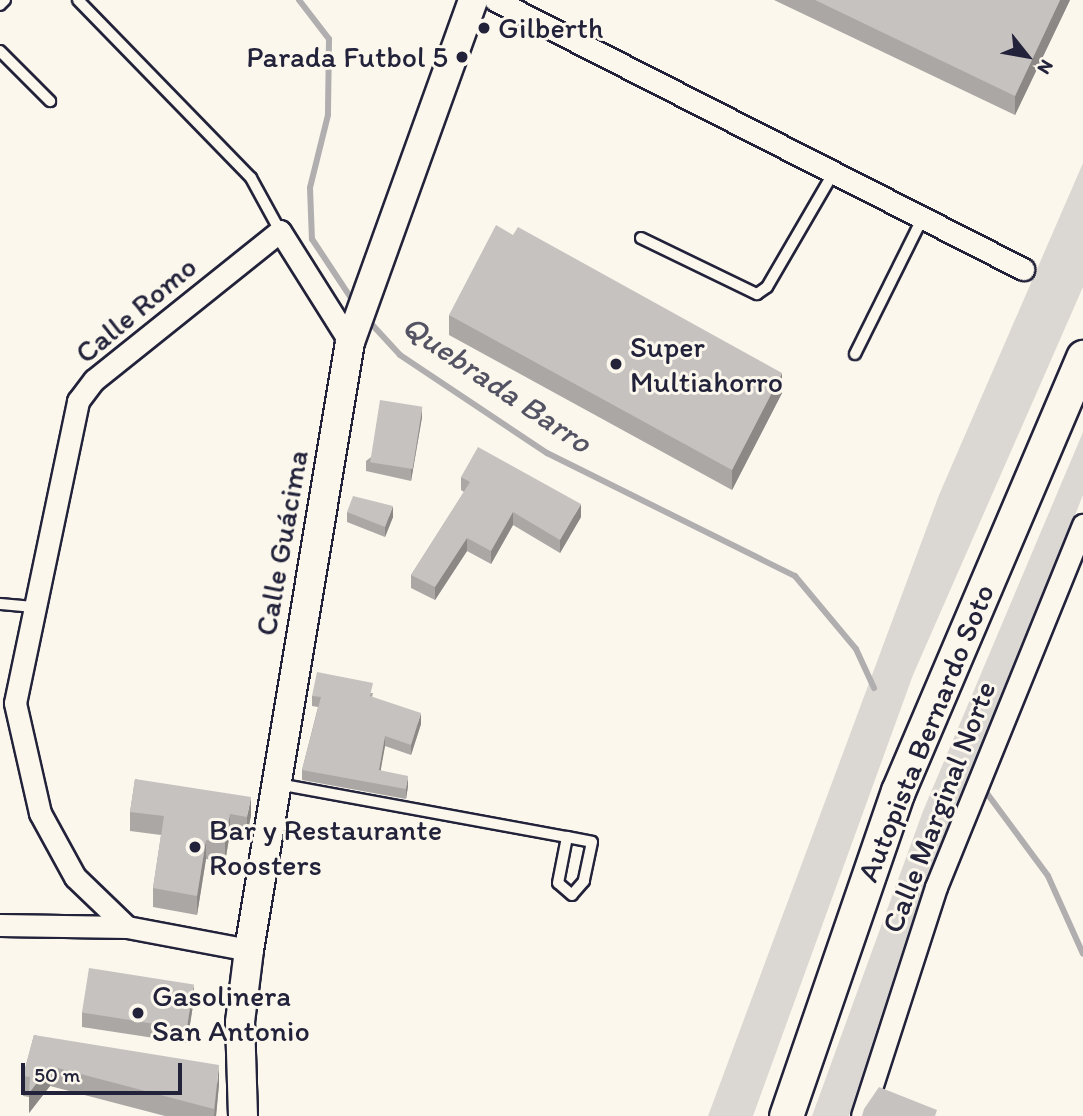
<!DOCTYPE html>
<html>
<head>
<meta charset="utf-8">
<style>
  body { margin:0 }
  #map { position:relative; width:1083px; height:1116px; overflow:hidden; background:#fbf7ec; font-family:Itim,sans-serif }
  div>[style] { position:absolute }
  .green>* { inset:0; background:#dbd8d3 }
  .stream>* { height:6px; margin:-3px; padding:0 3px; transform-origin:3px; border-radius:3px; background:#b1aeb0 }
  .roads { filter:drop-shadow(2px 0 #22223b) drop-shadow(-2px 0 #22223b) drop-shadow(0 2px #22223b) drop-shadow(0 -2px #22223b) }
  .service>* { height:10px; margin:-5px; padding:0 5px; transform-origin:5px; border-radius:5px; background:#fbf7ec }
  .minor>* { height:21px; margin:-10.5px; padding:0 10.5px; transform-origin:10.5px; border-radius:10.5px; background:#fbf7ec }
  .secondary>* { height:28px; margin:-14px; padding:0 14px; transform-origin:14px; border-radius:14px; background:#fbf7ec }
  .trunk>* { height:33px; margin:-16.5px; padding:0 16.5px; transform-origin:16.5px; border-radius:16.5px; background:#fbf7ec }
  .wall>* { inset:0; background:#aaa7a5 }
  .shaded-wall>* { inset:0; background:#8b8886 }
  .building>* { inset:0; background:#c6c2c0; transform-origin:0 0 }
  .dots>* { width:19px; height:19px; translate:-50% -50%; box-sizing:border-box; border:4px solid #fbf7ec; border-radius:50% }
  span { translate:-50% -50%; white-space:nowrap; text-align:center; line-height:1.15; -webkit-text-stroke:6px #fbf7ec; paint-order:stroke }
  .poi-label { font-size:30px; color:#22223b }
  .left { translate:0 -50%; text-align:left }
  .right { translate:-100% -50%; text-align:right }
  .street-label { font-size:30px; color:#22223b }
  .water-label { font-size:32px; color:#545364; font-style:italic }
  .north { position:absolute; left:992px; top:21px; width:70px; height:70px; -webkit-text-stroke:5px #fbf7ec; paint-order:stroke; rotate:121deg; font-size:19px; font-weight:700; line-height:28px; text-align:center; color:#22223b }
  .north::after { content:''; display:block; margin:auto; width:24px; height:32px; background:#22223b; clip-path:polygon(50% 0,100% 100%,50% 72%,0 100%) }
  .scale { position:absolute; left:21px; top:1063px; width:161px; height:32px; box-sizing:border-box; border:4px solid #22223b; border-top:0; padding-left:9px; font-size:21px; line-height:24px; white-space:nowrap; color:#22223b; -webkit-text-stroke:5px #fbf7ec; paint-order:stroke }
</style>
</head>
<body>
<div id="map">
  <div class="green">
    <i style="clip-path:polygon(1083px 163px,1083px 287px,913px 675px,753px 1116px,708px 1116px,939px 495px)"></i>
    <i style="clip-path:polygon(1083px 432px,1083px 495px,933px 875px,849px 1116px,812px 1116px,923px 811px)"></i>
  </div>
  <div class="stream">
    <i style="left:299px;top:0;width:49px;rotate:52.4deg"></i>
    <i style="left:329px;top:39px;width:76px;rotate:90.8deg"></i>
    <i style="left:328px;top:115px;width:75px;rotate:103.9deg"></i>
    <i style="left:310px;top:188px;width:51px;rotate:87.8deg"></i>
    <i style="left:312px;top:239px;width:78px;rotate:56.5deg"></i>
    <i style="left:366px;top:318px;width:50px;rotate:47.4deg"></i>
    <i style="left:400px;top:355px;width:177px;rotate:33.7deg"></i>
    <i style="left:547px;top:453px;width:277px;rotate:26.4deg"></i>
    <i style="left:795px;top:576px;width:95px;rotate:50.1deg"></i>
    <i style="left:856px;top:649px;width:43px;rotate:65.2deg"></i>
    <i style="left:983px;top:788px;width:109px;rotate:53.5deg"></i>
    <i style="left:1048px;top:876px;width:85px;rotate:65.8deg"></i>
  </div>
  <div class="roads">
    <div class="service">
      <i style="left:78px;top:0;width:248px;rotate:45.8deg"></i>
      <i style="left:251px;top:178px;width:60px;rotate:61.3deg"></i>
      <i style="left:0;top:5px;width:7px;rotate:-45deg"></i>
      <i style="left:0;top:51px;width:71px;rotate:45deg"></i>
      <i style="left:641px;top:238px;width:129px;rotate:25.8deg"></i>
      <i style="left:757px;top:294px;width:12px;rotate:-35deg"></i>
      <i style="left:767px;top:287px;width:133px;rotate:-59.8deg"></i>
      <i style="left:855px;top:354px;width:153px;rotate:-63.6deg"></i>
      <i style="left:0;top:604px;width:34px;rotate:5deg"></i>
      <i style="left:278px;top:784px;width:294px;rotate:10.4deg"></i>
      <i style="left:567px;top:837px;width:25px;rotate:11deg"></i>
      <i style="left:592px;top:842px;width:40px;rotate:102deg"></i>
      <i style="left:584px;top:881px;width:18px;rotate:131deg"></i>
      <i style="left:572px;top:895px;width:18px;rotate:-139deg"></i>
      <i style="left:558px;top:883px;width:47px;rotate:-78.9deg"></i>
    </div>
    <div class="minor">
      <i style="left:495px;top:0;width:593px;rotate:27deg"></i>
      <i style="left:0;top:925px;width:127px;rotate:0.9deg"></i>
      <i style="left:127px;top:927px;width:124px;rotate:10.7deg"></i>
      <i style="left:127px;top:927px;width:72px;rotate:-136.1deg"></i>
      <i style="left:75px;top:877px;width:73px;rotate:-118.7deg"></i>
      <i style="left:40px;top:813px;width:113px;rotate:-102.8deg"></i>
      <i style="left:15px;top:703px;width:309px;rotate:-78.2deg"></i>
      <i style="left:78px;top:401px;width:26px;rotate:-53deg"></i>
      <i style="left:94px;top:380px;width:238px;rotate:-38.7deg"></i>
      <i style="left:280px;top:231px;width:131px;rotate:57.8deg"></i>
      <i style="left:862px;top:1116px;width:241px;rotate:-72.1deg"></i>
      <i style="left:936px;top:887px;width:391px;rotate:-67.9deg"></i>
    </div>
    <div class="secondary">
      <i style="left:243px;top:1116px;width:94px;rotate:-91.8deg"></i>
      <i style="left:240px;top:1022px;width:73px;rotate:-82.9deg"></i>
      <i style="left:249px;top:950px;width:616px;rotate:-80.57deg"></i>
      <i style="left:350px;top:342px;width:363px;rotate:-70.2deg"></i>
    </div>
    <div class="trunk">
      <i style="left:786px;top:1116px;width:344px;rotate:-71deg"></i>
      <i style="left:898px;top:791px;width:472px;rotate:-66.9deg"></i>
    </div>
  </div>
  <div class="wall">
    <i style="clip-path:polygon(774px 0,1070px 0,1015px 115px)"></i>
    <i style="clip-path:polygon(449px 315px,782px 393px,732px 490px,449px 335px)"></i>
    <i style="clip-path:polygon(422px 417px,411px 481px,366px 471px,366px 461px)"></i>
    <i style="clip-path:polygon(461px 477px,581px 517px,560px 553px,513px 525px,491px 564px,467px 551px,435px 600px,411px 588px,411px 575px,464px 492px,461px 490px)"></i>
    <i style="clip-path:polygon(347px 512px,393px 517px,385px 537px,347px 522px)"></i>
    <i style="clip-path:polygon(373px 693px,372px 697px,421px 724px,411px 755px,385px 746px,380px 770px,408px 786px,406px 799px,302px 780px,302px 770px,318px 707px,312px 706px,312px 696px)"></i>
    <i style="clip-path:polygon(135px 779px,251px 815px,247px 836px,230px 833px,225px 862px,206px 859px,197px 915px,153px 907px,153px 888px,161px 835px,130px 831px,130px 812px)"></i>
    <i style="clip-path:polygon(194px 999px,187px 1043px,82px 1027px,82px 1012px)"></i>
    <i style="clip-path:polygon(34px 1035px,219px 1084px,216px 1116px,165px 1116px,50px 1086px,29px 1113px,29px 1097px,23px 1096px,23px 1076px)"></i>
  </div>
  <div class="shaded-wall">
    <i style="clip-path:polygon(1060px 0,1070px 0,1015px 115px,1015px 96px)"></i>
    <i style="clip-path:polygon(782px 373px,782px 393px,732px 490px,732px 470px)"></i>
    <i style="clip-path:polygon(422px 407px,422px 417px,411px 481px,411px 471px)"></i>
    <i style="clip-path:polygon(581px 504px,581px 517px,560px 553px,560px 540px)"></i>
    <i style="clip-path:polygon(393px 506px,393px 517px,385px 537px,385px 527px)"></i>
    <i style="clip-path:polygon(513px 512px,513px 525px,491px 564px,491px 551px)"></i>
    <i style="clip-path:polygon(467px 538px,467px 551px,435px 600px,435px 587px)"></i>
    <i style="clip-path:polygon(421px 713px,421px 724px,411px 755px,411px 745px)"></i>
    <i style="clip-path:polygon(385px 736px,385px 746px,379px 780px,379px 770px)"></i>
    <i style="clip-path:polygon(408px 776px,408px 786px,406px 799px,406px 789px)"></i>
    <i style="clip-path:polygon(251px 797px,251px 815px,247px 836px,247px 817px)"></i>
    <i style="clip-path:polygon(230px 814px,230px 833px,225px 862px,225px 843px)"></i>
    <i style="clip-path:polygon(206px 840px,206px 859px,197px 915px,197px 896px)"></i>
    <i style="clip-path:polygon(194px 984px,194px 999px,187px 1043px,187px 1028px)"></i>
    <i style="clip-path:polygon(219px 1065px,219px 1084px,216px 1116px,214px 1116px)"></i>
    <i style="clip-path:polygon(50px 1066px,50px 1086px,29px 1113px,29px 1093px)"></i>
  </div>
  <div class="building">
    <i style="clip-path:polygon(815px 0,1060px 0,1015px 96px)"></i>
    <i style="clip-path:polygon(496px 225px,513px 235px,518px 227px,782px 373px,732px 470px,449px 315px)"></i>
    <i style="left:380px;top:400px;width:43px;height:63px;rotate:9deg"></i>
    <i style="clip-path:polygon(478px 447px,581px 504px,560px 540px,513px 512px,491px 551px,467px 538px,435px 587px,411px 575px,470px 482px,461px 477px)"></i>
    <i style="clip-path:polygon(353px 496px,393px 506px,385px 527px,347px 512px)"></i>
    <i style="clip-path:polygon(317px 672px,373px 683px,370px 696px,421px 713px,411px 745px,385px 736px,379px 770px,408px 776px,406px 789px,302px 770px,321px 697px,312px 696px)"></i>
    <i style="clip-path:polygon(135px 779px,251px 797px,247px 817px,230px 814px,225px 843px,206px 840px,197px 896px,153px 888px,164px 816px,130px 812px)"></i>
    <i style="left:89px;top:968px;width:106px;height:45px;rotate:9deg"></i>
    <i style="clip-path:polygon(34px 1035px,219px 1065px,214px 1109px,50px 1066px,29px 1093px,30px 1077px,23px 1076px)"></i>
    <i style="clip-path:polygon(879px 1087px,937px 1110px,935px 1116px,862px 1116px,864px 1109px)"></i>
  </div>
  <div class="dots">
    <i style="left:484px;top:28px;background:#22223b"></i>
    <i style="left:462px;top:57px;background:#22223b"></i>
    <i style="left:616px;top:364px;background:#22223b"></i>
    <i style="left:195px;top:847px;background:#22223b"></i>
    <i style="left:138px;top:1013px;background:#22223b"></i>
  </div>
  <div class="poi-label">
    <span class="left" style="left:498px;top:28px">Gilberth</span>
    <span class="right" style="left:448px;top:57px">Parada Futbol 5</span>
    <span class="left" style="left:630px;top:364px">Super<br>Multiahorro</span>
    <span class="left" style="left:209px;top:847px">Bar y Restaurante<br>Roosters</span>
    <span class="left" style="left:152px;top:1013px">Gasolinera<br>San Antonio</span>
  </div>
  <div class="street-label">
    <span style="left:136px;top:310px;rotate:-40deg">Calle Romo</span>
    <span style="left:282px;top:543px;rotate:-80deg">Calle Guácima</span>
    <span style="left:926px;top:733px;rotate:-68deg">Autopista Bernardo Soto</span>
    <span style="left:939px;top:807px;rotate:-69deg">Calle Marginal Norte</span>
  </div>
  <div class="water-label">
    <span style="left:497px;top:384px;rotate:34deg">Quebrada Barro</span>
  </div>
  <div class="north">N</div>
  <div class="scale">50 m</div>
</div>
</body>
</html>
